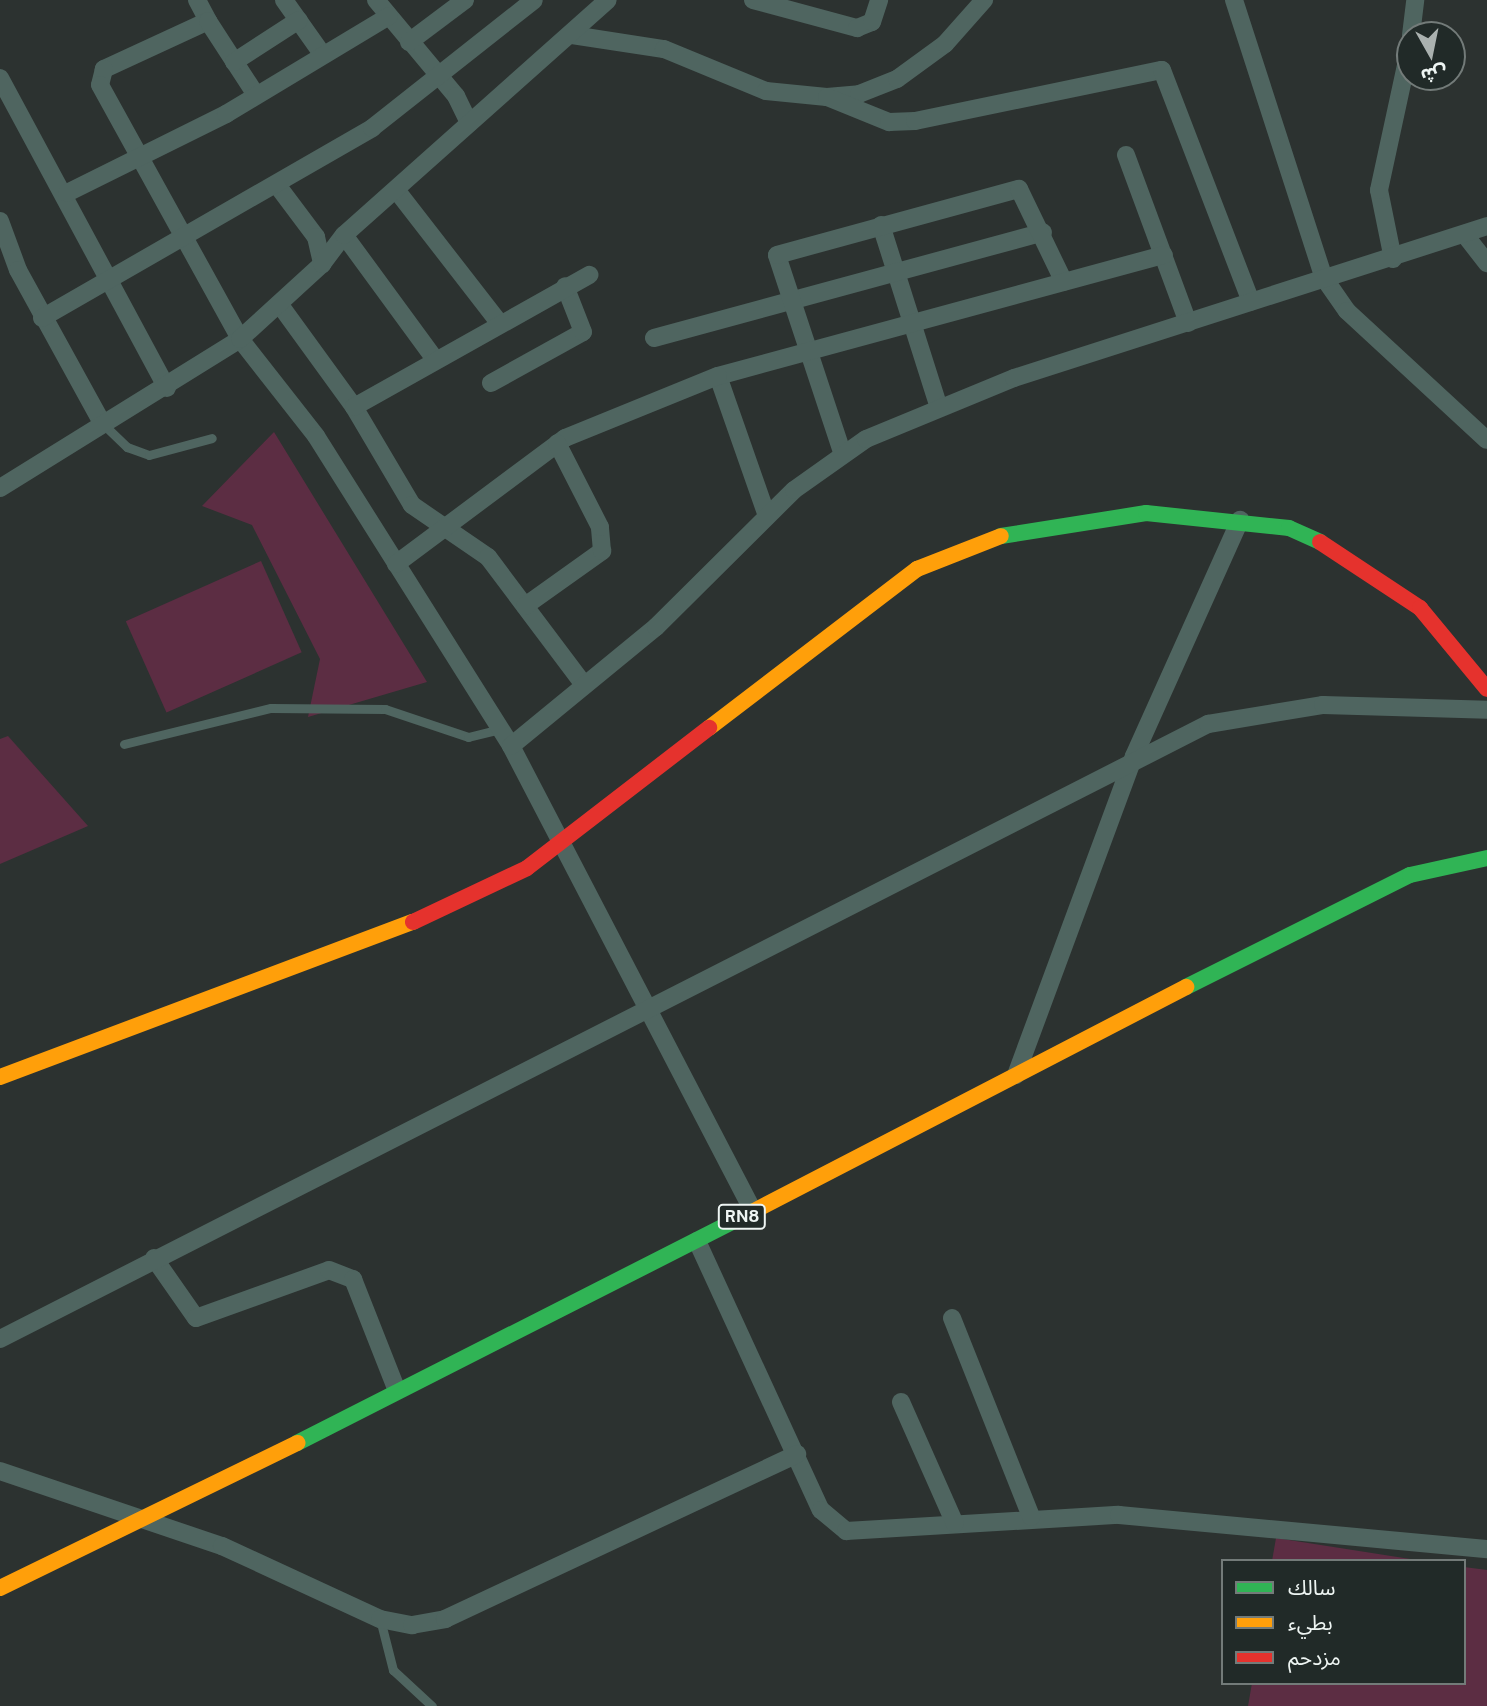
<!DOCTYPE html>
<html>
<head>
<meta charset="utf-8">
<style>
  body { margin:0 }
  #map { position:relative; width:1487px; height:1706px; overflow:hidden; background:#2c3230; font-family:"Public Sans","Noto Sans Arabic",sans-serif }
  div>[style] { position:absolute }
  .green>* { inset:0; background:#5c2d43; transform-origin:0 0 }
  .lane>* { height:9px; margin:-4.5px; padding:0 4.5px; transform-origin:4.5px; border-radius:4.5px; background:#4f6560 }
  .street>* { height:18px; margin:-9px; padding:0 9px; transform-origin:9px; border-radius:9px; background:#4f6560 }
  .fast>* { height:16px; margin:-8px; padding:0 8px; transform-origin:8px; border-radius:8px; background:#30b455 }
  .slow>* { height:16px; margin:-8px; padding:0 8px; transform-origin:8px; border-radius:8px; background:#ff9f0a }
  .jam>* { height:16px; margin:-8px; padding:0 8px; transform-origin:8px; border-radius:8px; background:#e5322d }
  span { translate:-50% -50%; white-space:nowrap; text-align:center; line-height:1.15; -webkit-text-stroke:6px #212a28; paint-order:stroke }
  .shield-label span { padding:2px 5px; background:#212a28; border:2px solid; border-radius:5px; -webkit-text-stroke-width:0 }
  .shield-label { font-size:16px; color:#eef5f3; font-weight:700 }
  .legend { position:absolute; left:1221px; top:1559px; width:245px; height:126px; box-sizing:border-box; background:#212a28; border:2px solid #737b79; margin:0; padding:9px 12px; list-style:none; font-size:21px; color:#eef5f3 }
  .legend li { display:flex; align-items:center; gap:14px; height:35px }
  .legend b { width:35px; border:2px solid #737b79 }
  .north { position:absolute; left:1396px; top:21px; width:70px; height:70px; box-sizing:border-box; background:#212a28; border:2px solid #737b79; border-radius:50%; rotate:171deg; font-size:19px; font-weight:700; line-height:28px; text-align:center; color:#eef5f3 }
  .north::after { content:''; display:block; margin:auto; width:24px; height:32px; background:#aab1af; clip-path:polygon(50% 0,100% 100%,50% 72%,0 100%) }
</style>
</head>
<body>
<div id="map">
  <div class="green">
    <i style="clip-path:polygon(274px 432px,427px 682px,308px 717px,320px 659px,252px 525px,202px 506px)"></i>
    <i style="left:261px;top:561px;width:100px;height:148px;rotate:66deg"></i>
    <i style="clip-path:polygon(8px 736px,88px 826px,0 864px,0 739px)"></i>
    <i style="clip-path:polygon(1276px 1538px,1423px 1561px,1272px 1561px)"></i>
    <i style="clip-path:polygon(1464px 1567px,1487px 1570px,1487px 1706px,1248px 1706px,1252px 1683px,1464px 1683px)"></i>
  </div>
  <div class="lane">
    <i style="left:102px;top:423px;width:35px;rotate:44deg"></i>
    <i style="left:127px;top:447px;width:23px;rotate:20deg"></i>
    <i style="left:149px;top:455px;width:65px;rotate:-15.1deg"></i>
    <i style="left:124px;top:744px;width:151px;rotate:-13.8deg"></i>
    <i style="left:271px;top:708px;width:114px;rotate:0.5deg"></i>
    <i style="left:385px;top:709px;width:88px;rotate:18.6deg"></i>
    <i style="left:468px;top:737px;width:33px;rotate:-14deg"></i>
    <i style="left:380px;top:1619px;width:53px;rotate:75.7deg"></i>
    <i style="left:393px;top:1670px;width:53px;rotate:42.7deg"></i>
  </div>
  <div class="street">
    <i style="left:197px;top:0;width:24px;rotate:62deg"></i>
    <i style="left:208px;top:21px;width:115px;rotate:155.2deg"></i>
    <i style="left:104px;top:69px;width:16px;rotate:104deg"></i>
    <i style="left:100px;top:85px;width:290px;rotate:61.1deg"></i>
    <i style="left:240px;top:339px;width:123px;rotate:51.9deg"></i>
    <i style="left:316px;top:436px;width:366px;rotate:57.8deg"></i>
    <i style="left:284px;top:0;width:67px;rotate:54.7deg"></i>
    <i style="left:376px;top:0;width:125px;rotate:50.2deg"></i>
    <i style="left:456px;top:96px;width:30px;rotate:64deg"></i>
    <i style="left:753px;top:0;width:108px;rotate:15.1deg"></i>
    <i style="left:857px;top:28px;width:16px;rotate:-22deg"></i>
    <i style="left:872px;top:22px;width:23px;rotate:-72deg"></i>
    <i style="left:1234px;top:0;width:292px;rotate:72.1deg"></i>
    <i style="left:1324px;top:278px;width:40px;rotate:55.1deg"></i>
    <i style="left:1347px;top:311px;width:190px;rotate:42.7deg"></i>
    <i style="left:208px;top:21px;width:88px;rotate:57deg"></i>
    <i style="left:572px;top:35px;width:93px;rotate:8.7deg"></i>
    <i style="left:664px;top:49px;width:110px;rotate:22.4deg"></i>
    <i style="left:766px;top:91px;width:61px;rotate:5.6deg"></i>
    <i style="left:827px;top:97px;width:32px;rotate:-5deg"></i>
    <i style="left:859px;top:94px;width:41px;rotate:-21.5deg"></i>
    <i style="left:897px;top:79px;width:59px;rotate:-36.1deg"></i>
    <i style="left:945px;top:44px;width:59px;rotate:-48.4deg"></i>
    <i style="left:1411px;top:35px;width:35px;rotate:-83deg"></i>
    <i style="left:409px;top:42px;width:70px;rotate:-36.9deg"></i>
    <i style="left:234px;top:62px;width:77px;rotate:-32.9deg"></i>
    <i style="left:0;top:78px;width:352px;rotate:61.7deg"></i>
    <i style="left:827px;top:97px;width:67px;rotate:22deg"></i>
    <i style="left:889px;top:122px;width:26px;rotate:-2deg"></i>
    <i style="left:915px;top:121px;width:252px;rotate:-11.7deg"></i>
    <i style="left:1162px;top:70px;width:248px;rotate:69deg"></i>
    <i style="left:1126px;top:155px;width:179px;rotate:69.7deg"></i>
    <i style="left:277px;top:185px;width:65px;rotate:53.1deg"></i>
    <i style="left:316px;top:237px;width:28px;rotate:77deg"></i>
    <i style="left:397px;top:191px;width:165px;rotate:52.2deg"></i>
    <i style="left:67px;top:193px;width:178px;rotate:-26.4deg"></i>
    <i style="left:226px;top:114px;width:190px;rotate:-31deg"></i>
    <i style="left:0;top:221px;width:52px;rotate:69.8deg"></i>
    <i style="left:18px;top:270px;width:175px;rotate:61.2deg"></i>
    <i style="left:881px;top:225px;width:192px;rotate:72.4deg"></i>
    <i style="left:344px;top:235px;width:152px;rotate:53.8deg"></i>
    <i style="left:1465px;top:235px;width:36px;rotate:52deg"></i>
    <i style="left:1393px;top:259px;width:70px;rotate:-101.5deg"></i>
    <i style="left:1379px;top:190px;width:146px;rotate:-77.8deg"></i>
    <i style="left:280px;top:305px;width:126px;rotate:54deg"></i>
    <i style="left:354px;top:407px;width:114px;rotate:59.4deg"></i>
    <i style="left:412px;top:505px;width:92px;rotate:34.4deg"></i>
    <i style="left:488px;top:557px;width:156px;rotate:53.1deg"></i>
    <i style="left:42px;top:318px;width:381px;rotate:-29.9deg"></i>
    <i style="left:372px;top:128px;width:206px;rotate:-38.3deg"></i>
    <i style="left:654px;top:338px;width:403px;rotate:-15.2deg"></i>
    <i style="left:491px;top:383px;width:105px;rotate:-29deg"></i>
    <i style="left:583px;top:332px;width:49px;rotate:-111.4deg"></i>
    <i style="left:354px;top:407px;width:270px;rotate:-29.3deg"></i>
    <i style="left:842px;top:452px;width:207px;rotate:-108.3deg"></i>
    <i style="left:777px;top:255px;width:251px;rotate:-15.3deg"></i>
    <i style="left:1019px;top:189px;width:103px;rotate:64.2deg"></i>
    <i style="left:0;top:488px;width:282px;rotate:-31.8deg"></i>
    <i style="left:240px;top:339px;width:111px;rotate:-42.4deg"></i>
    <i style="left:322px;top:264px;width:36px;rotate:-53deg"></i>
    <i style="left:344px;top:235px;width:353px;rotate:-41.7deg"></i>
    <i style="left:767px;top:516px;width:148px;rotate:-109.3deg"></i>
    <i style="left:718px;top:376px;width:462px;rotate:-15.2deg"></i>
    <i style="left:396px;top:564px;width:211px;rotate:-36.7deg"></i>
    <i style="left:565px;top:438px;width:165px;rotate:-22.1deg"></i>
    <i style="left:525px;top:606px;width:95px;rotate:-35.5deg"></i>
    <i style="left:602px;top:551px;width:24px;rotate:-95deg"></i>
    <i style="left:600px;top:527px;width:94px;rotate:-117.1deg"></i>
    <i style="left:1016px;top:1075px;width:340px;rotate:-69.7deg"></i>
    <i style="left:1134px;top:756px;width:259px;rotate:-65.8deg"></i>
    <i style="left:753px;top:1211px;width:524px;rotate:-117.49deg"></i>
    <i style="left:511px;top:746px;width:188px;rotate:-39.4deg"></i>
    <i style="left:656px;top:627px;width:194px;rotate:-44.8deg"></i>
    <i style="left:794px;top:490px;width:88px;rotate:-35.3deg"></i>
    <i style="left:866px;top:439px;width:160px;rotate:-22.4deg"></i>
    <i style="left:1014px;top:378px;width:497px;rotate:-17.8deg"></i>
    <i style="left:697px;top:1241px;width:296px;rotate:65.3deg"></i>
    <i style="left:821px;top:1510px;width:33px;rotate:40deg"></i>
    <i style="left:846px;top:1531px;width:273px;rotate:-3.4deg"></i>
    <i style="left:1119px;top:1515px;width:370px;rotate:5.3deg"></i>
    <i style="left:154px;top:1258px;width:73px;rotate:55deg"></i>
    <i style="left:196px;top:1318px;width:141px;rotate:-19.8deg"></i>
    <i style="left:329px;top:1270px;width:26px;rotate:21deg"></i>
    <i style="left:353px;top:1279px;width:117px;rotate:68.5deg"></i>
    <i style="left:952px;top:1318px;width:214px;rotate:68.3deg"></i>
    <i style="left:0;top:1339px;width:1356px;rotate:-26.98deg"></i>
    <i style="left:1208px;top:724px;width:117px;rotate:-9.4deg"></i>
    <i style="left:1323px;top:705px;width:164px;rotate:1.7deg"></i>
    <i style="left:901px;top:1402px;width:133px;rotate:66.1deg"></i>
    <i style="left:0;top:1471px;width:234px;rotate:18.7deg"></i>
    <i style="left:222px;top:1546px;width:174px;rotate:24.8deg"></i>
    <i style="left:380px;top:1619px;width:33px;rotate:11deg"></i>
    <i style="left:412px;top:1625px;width:34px;rotate:-10deg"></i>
    <i style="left:445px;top:1619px;width:389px;rotate:-25.1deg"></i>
  </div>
  <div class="fast">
    <i style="left:1001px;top:536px;width:147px;rotate:-9deg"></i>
    <i style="left:1146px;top:513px;width:144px;rotate:6deg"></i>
    <i style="left:1289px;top:528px;width:34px;rotate:24deg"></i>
    <i style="left:1186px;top:987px;width:250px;rotate:-26.6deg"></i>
    <i style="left:1410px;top:875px;width:79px;rotate:-12.4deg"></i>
    <i style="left:297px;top:1443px;width:513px;rotate:-26.92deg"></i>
  </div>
  <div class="slow">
    <i style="left:709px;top:728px;width:262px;rotate:-37.4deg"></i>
    <i style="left:917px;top:569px;width:90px;rotate:-21.4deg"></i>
    <i style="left:0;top:1077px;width:441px;rotate:-20.6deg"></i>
    <i style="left:754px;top:1211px;width:487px;rotate:-27.4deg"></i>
    <i style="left:0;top:1588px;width:331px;rotate:-26deg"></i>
  </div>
  <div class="jam">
    <i style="left:1320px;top:542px;width:120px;rotate:33.4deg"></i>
    <i style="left:1420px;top:608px;width:105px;rotate:50.4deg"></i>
    <i style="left:413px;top:922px;width:126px;rotate:-25.3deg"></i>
    <i style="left:527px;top:868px;width:230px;rotate:-37.6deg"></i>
  </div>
  <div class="shield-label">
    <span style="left:742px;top:1217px">RN8</span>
  </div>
  <ul class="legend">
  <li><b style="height:9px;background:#30b455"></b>سالك</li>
  <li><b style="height:9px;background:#ff9f0a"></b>بطيء</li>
  <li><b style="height:9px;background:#e5322d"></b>مزدحم</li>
  </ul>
  <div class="north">ش</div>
</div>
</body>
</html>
